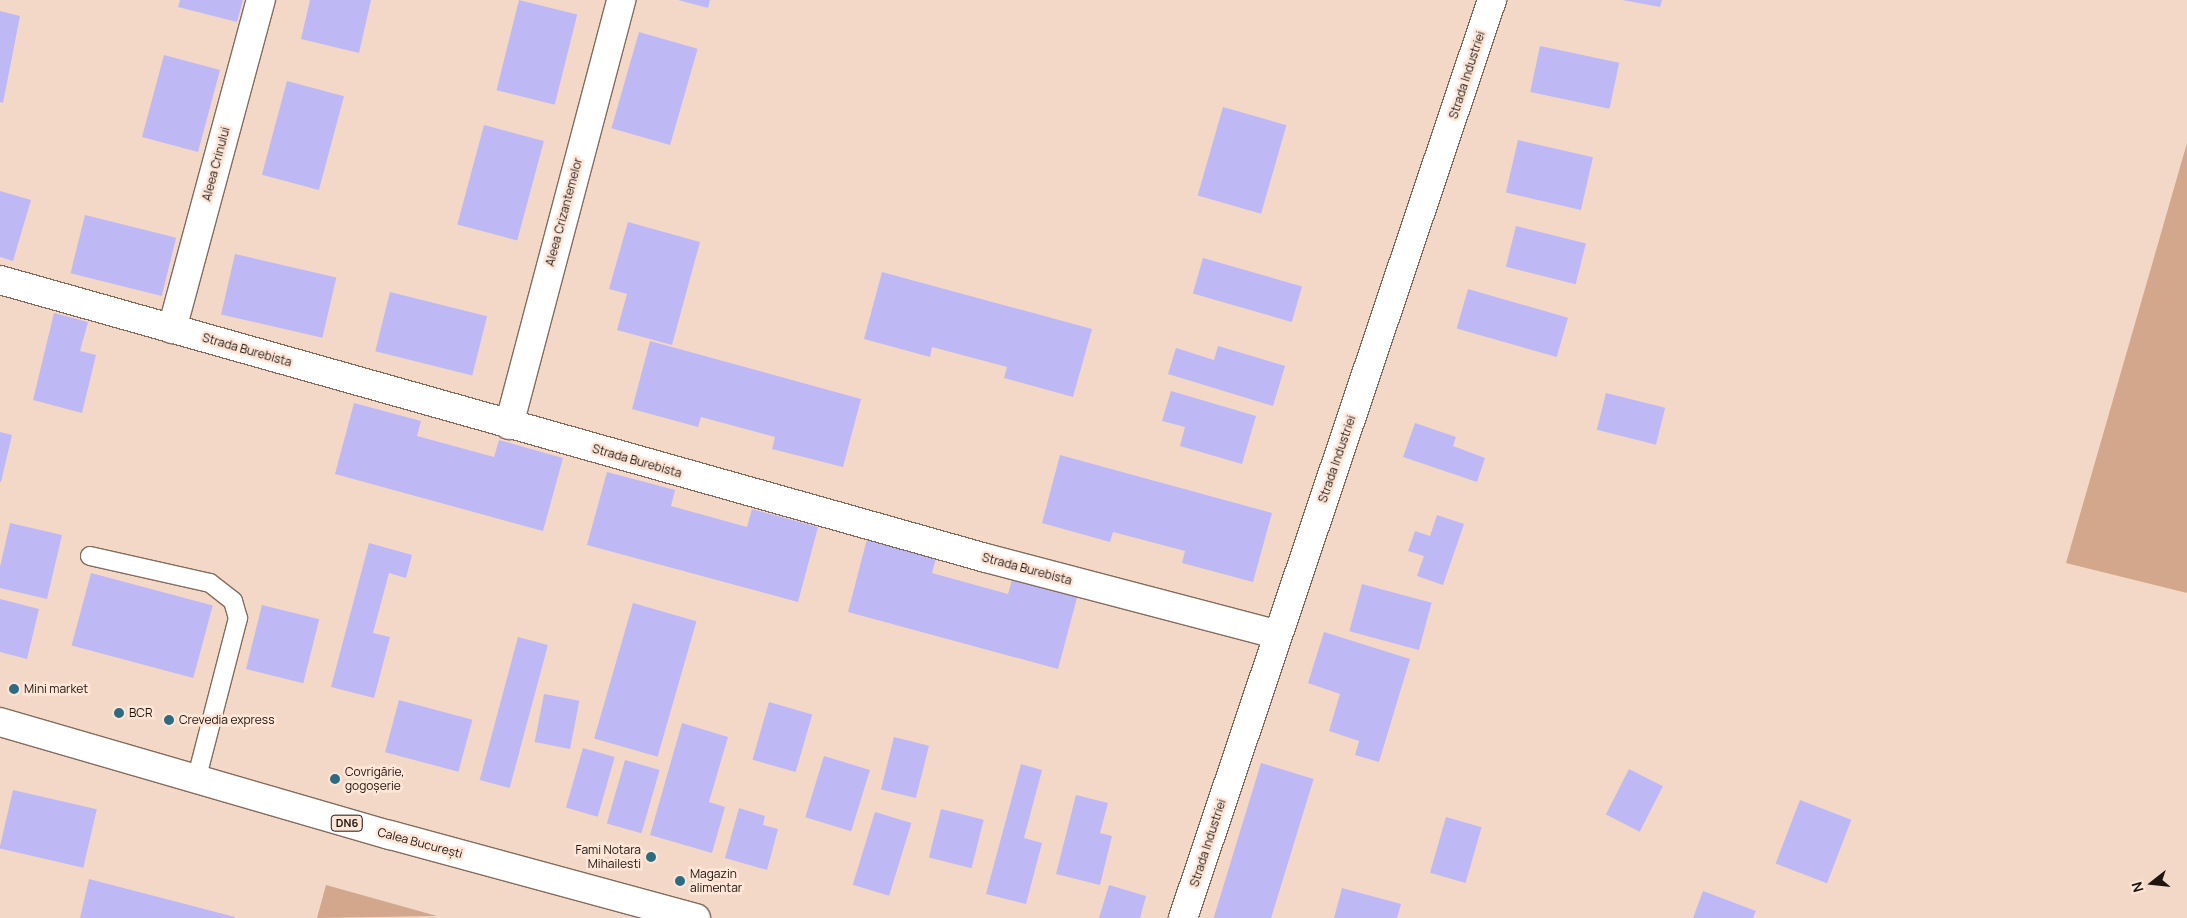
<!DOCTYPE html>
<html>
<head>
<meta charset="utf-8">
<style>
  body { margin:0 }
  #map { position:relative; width:2187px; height:918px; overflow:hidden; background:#f3d8c7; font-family:Manrope,sans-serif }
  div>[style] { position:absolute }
  .green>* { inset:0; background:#d2a78b }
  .building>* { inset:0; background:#beb9f5; transform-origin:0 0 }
  .roads { filter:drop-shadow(1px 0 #846c5d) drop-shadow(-1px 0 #846c5d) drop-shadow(0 1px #846c5d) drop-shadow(0 -1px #846c5d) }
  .service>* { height:18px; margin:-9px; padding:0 9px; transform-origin:9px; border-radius:9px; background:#fff }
  .minor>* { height:28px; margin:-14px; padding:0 14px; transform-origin:14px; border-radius:14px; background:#fff }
  .primary>* { height:28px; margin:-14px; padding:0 14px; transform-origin:14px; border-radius:14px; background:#fff }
  .dots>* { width:14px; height:14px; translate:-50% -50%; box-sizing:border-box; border:2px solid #fde6d8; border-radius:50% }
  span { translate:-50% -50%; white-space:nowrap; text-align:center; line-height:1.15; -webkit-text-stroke:5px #fde6d8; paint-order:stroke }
  .shield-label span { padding:1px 4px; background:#fde6d8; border:1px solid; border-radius:4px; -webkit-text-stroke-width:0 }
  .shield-label { font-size:11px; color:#1f150f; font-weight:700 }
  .street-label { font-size:12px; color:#1f150f }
  .poi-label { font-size:12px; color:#1f150f }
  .left { translate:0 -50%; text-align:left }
  .right { translate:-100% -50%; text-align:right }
  .north { position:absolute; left:2127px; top:858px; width:50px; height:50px; -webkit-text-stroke:4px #fde6d8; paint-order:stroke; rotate:254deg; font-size:14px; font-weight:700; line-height:20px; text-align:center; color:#1f150f }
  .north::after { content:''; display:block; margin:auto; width:18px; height:22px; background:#1f150f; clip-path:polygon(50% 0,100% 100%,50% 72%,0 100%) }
</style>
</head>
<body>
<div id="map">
  <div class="green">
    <i style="clip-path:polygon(2187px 143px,2187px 593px,2066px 563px)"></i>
    <i style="clip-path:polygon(326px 885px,437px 916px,317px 918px)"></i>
  </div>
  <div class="building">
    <i style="clip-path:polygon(180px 0,243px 0,237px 22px,178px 7px)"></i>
    <i style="clip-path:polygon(310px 0,371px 0,359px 53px,301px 39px)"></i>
    <i style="left:519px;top:0;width:60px;height:93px;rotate:14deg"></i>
    <i style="clip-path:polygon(678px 0,710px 0,708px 8px)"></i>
    <i style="clip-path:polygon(1622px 0,1662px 0,1660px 7px)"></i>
    <i style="clip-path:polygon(0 11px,20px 16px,3px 103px,0 102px)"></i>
    <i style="left:639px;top:32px;width:61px;height:100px;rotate:16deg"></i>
    <i style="left:1540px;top:46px;width:81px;height:47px;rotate:12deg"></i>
    <i style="left:164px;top:55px;width:58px;height:85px;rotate:15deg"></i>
    <i style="left:287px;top:81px;width:59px;height:97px;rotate:15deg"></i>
    <i style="left:1223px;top:107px;width:66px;height:92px;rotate:16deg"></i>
    <i style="left:484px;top:125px;width:62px;height:103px;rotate:15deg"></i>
    <i style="left:1518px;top:140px;width:77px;height:54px;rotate:13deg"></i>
    <i style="clip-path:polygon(0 191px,31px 200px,13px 261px,0 257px)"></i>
    <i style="left:85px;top:215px;width:94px;height:60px;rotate:14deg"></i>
    <i style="clip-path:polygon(628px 222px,700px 242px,672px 345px,617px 330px,627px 294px,609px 289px)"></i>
    <i style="left:1516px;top:226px;width:72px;height:42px;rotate:14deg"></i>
    <i style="left:235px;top:254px;width:104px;height:62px;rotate:13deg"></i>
    <i style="left:1203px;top:258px;width:103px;height:37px;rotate:16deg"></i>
    <i style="clip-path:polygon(882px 272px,1092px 329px,1073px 397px,1004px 378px,1007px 367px,932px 347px,930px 357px,864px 339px)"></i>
    <i style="left:1468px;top:289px;width:104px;height:41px;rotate:16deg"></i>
    <i style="left:390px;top:292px;width:100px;height:61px;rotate:14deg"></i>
    <i style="clip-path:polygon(54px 313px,88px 322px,80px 351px,96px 355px,82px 413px,33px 400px)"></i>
    <i style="clip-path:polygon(650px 341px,861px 399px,843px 467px,772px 449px,775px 437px,701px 417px,698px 427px,632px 409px)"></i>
    <i style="clip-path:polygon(1218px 346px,1285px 366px,1273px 406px,1168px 374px,1176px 348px,1214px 360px)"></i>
    <i style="clip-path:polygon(1171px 391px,1256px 416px,1242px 464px,1180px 446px,1185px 427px,1162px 421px)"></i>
    <i style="left:1606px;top:393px;width:61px;height:38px;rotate:14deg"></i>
    <i style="clip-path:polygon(354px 403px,421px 421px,417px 436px,494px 457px,499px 440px,563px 458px,543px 531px,335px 474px)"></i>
    <i style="clip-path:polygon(1415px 423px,1456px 437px,1453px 446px,1485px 458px,1477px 482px,1403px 457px)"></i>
    <i style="clip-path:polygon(0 432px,12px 435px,1px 482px,0 482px)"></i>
    <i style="clip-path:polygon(1060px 455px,1272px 513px,1253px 582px,1182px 563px,1185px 551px,1113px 532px,1110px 542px,1042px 523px)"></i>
    <i style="clip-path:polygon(607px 472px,675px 490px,671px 506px,747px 527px,752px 509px,818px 527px,798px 602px,587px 545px)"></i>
    <i style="clip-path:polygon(1437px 515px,1464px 524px,1443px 585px,1417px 576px,1424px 556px,1408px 551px,1415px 531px,1430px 536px)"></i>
    <i style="clip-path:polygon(10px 523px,62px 535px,47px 599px,0 588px,0 567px)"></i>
    <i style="clip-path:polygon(867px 539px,936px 558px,932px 573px,1008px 594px,1013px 576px,1078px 594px,1058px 669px,848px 612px)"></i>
    <i style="clip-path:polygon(369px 543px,412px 555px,406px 578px,389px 573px,373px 633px,390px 637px,374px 698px,331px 687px)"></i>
    <i style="left:91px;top:573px;width:126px;height:75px;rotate:15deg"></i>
    <i style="left:1362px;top:584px;width:72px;height:49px;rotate:15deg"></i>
    <i style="clip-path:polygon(0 599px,39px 609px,27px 659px,0 652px)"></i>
    <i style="left:633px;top:603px;width:66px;height:141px;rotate:16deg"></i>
    <i style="left:262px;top:605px;width:59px;height:66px;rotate:14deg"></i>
    <i style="clip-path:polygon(1324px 632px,1410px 659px,1379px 762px,1355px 755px,1359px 741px,1329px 731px,1340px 694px,1308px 683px)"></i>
    <i style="left:518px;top:637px;width:31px;height:148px;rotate:15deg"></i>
    <i style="left:544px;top:694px;width:36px;height:49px;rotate:11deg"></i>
    <i style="left:399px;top:700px;width:76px;height:54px;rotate:15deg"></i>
    <i style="left:769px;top:702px;width:45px;height:60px;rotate:16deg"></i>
    <i style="clip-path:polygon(682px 723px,728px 737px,709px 802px,725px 807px,712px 853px,650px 835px)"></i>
    <i style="left:894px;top:737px;width:36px;height:54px;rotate:14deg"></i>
    <i style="left:583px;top:748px;width:33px;height:62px;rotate:16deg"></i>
    <i style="left:824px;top:756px;width:48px;height:64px;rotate:17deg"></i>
    <i style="left:625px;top:760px;width:36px;height:66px;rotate:16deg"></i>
    <i style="left:1261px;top:763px;width:55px;height:163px;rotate:17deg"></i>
    <i style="clip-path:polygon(1021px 764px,1042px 770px,1024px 838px,1042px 843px,1026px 904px,986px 894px)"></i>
    <i style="left:1629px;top:769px;width:38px;height:51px;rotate:27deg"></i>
    <i style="left:13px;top:790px;width:86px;height:60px;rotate:13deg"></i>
    <i style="clip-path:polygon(1076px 795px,1108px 803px,1100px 833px,1112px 836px,1100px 885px,1056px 874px)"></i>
    <i style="left:1800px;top:800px;width:55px;height:68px;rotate:21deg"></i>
    <i style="clip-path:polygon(739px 808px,765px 816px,763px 825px,778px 829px,767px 870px,725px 858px)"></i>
    <i style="left:941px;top:809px;width:44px;height:50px;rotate:14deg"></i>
    <i style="left:875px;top:812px;width:38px;height:76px;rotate:17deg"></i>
    <i style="left:1446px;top:817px;width:37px;height:58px;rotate:16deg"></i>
    <i style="clip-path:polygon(89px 879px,235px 917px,235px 918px,80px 918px)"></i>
    <i style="clip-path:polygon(1109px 885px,1146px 896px,1140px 918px,1099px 918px)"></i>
    <i style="clip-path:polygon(1342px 888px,1401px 904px,1397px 918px,1334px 918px)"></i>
    <i style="clip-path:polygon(1703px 891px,1756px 911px,1753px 918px,1693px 918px)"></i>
  </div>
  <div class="roads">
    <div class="service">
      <i style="left:90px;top:556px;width:123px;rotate:12.7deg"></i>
      <i style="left:210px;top:583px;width:29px;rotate:38deg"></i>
      <i style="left:233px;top:601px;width:18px;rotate:74deg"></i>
      <i style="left:238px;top:618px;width:167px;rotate:104.5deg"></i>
    </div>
    <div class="minor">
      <i style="left:0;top:280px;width:1024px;rotate:15.75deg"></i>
      <i style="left:986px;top:558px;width:300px;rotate:14.7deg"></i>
      <i style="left:172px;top:329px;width:341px;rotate:-74.9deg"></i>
      <i style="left:509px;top:425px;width:440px;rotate:-75.2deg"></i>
      <i style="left:1183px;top:918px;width:969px;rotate:-71.4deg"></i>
    </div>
    <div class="primary">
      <i style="left:0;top:722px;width:406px;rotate:16.2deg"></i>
      <i style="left:390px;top:835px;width:317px;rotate:15.2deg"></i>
    </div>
  </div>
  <div class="dots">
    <i style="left:14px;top:689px;background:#2c6b80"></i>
    <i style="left:119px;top:713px;background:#2c6b80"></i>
    <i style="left:169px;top:720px;background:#2c6b80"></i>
    <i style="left:335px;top:779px;background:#2c6b80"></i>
    <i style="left:651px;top:857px;background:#2c6b80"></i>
    <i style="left:680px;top:881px;background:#2c6b80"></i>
  </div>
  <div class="shield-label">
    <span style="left:347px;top:823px">DN6</span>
  </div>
  <div class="street-label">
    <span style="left:1467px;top:75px;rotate:-72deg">Strada Industriei</span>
    <span style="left:216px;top:164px;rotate:-75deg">Aleea Crinului</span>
    <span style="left:564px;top:212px;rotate:-75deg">Aleea Crizantemelor</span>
    <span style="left:247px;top:350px;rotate:16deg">Strada Burebista</span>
    <span style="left:1337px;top:459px;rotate:-71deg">Strada Industriei</span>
    <span style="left:637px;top:461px;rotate:16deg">Strada Burebista</span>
    <span style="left:1027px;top:569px;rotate:15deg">Strada Burebista</span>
    <span style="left:420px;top:843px;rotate:15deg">Calea București</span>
    <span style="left:1208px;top:843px;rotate:-72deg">Strada Industriei</span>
  </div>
  <div class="poi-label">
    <span class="left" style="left:24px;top:689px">Mini market</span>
    <span class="left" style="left:129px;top:713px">BCR</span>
    <span class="left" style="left:179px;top:720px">Crevedia express</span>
    <span class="left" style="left:345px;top:779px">Covrigărie,<br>gogoșerie</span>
    <span class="right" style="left:641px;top:857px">Fami Notara<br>Mihailesti</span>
    <span class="left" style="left:690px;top:881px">Magazin<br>alimentar</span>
  </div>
  <div class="north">N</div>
</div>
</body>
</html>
